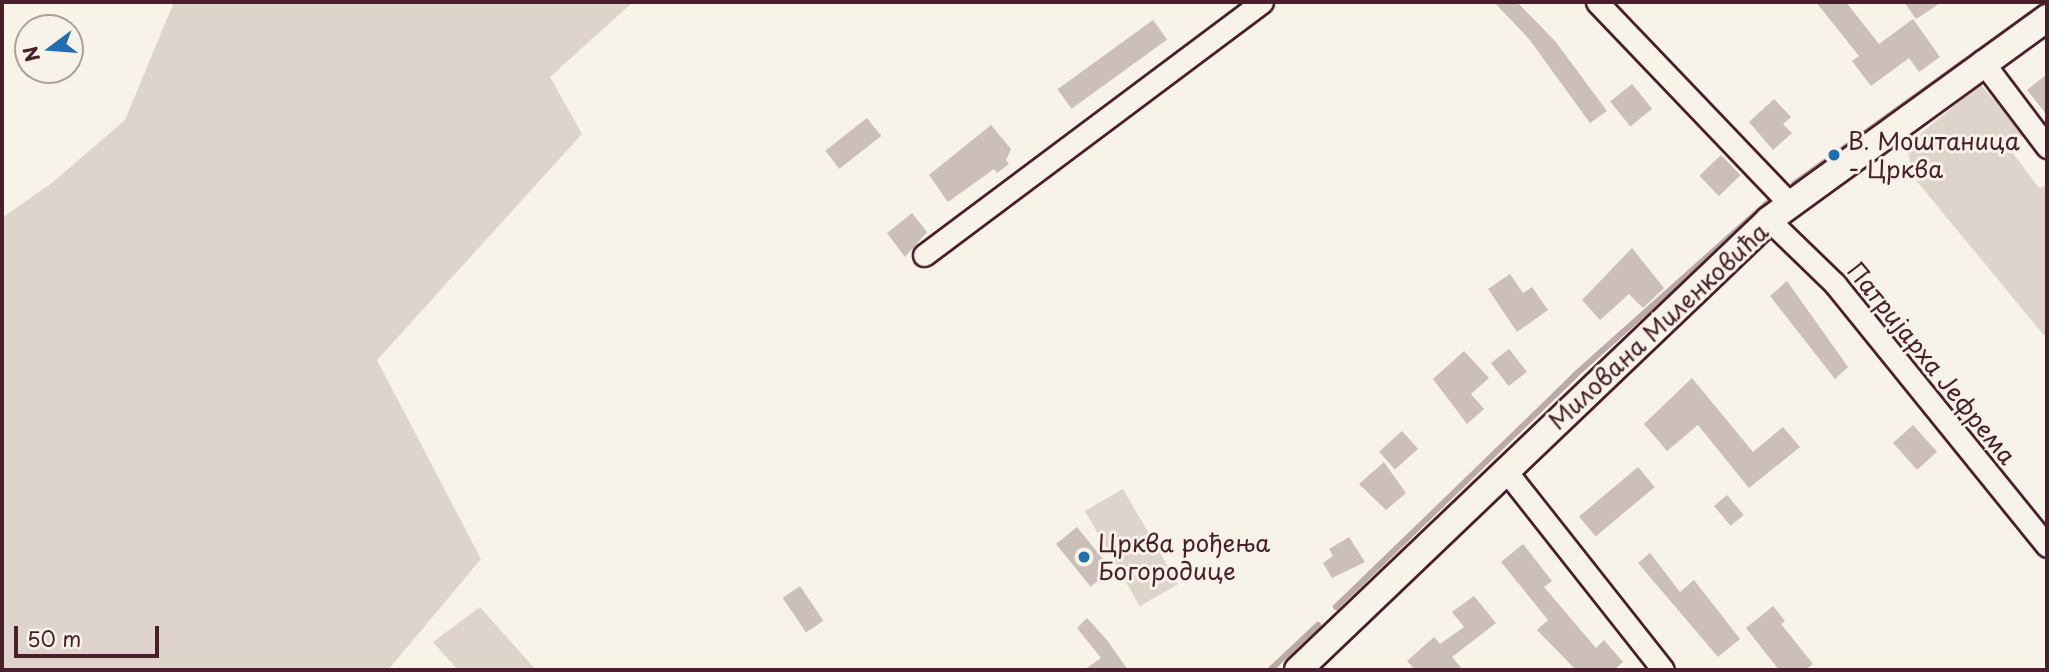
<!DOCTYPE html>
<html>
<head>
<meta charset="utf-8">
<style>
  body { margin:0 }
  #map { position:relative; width:2049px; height:672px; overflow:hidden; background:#f7f3e8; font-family:"Playpen Sans",sans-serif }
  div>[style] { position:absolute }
  .green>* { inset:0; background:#ded4cc; transform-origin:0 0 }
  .stream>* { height:6px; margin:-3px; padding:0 3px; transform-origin:3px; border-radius:3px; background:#bcaaa7 }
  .building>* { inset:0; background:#ccbfb9; transform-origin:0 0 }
  .roads { filter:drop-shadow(2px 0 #4a1f2b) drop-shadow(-2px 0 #4a1f2b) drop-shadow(0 2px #4a1f2b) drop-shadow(0 -2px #4a1f2b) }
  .minor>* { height:21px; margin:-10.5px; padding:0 10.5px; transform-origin:10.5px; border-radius:10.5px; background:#f7f3e8 }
  .tertiary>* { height:26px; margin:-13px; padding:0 13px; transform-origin:13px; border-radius:13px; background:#f7f3e8 }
  .dots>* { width:19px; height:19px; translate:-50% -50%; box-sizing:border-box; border:4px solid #f7f3e8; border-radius:50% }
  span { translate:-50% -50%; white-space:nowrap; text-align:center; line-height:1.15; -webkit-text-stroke:6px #f7f3e8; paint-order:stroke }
  .poi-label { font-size:24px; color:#4a1f2b }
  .left { translate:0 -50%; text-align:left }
  .street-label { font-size:24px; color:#4a1f2b }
  .frame { position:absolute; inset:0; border:4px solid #4a1f2b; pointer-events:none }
  .north { position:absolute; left:14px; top:14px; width:70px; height:70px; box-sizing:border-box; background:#f7f3e8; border:2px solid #b29e9c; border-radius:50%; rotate:254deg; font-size:19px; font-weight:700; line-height:28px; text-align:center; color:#4a1f2b }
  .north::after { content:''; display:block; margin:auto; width:24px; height:32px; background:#1f6fb2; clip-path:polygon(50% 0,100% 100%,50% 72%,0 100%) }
  .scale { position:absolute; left:14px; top:626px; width:145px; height:32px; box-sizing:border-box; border:4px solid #4a1f2b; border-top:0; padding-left:9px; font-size:21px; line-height:24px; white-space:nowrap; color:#4a1f2b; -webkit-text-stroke:5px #f7f3e8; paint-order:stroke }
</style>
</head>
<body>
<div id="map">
  <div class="green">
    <i style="clip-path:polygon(174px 2px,633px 2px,550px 77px,582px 134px,377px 360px,481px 559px,388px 670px,2px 670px,2px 218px,53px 182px,125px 120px)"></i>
    <i style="clip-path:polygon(1980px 84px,2024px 133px,2009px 148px,2039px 188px,2047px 185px,2047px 339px,1915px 179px,1906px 146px)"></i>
    <i style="left:1123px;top:489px;width:110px;height:44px;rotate:60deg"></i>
    <i style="clip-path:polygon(480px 607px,536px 670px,458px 670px,433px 642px)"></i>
  </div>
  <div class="stream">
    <i style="left:1794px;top:184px;width:312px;rotate:-35.7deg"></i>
    <i style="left:1336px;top:607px;width:333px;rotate:-44.1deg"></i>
    <i style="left:1575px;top:375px;width:263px;rotate:-41.8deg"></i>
    <i style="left:1270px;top:670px;width:66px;rotate:-43.2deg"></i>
  </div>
  <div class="building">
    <i style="clip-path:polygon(1494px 2px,1517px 2px,1555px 41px,1607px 111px,1590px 123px,1529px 39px)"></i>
    <i style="clip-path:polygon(1816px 2px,1846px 2px,1879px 44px,1913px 19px,1940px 57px,1919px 72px,1909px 58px,1871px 86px,1852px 61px,1859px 56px)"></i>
    <i style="clip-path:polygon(1904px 2px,1942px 2px,1916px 19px)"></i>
    <i style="left:1153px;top:20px;width:24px;height:118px;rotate:54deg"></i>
    <i style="clip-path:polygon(2047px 74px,2047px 115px,2027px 90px)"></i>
    <i style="left:1632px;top:84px;width:32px;height:28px;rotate:51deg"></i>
    <i style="clip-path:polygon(1774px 99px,1791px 117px,1783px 124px,1792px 133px,1773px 150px,1749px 122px)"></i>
    <i style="left:867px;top:118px;width:23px;height:53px;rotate:52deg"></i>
    <i style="clip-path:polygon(991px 125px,1011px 149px,1006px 160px,1009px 164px,997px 173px,994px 169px,948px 202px,929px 175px)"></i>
    <i style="left:1721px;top:155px;width:28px;height:30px;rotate:46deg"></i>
    <i style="clip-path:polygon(912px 213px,927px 232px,905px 257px,887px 233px)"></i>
    <i style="clip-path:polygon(1632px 248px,1664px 288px,1643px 308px,1629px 294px,1600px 320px,1582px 300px)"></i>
    <i style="clip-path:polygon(1510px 274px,1523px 293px,1532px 287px,1548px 310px,1517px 332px,1488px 289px)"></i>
    <i style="clip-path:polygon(1787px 281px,1848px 367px,1835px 379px,1770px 296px)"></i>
    <i style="left:1509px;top:349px;width:29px;height:23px;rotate:52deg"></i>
    <i style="clip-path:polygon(1464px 351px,1489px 378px,1471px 394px,1484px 409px,1467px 424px,1433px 379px)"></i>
    <i style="clip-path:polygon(1692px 378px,1753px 452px,1783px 427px,1800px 447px,1749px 488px,1698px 425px,1667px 451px,1644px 424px)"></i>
    <i style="left:1913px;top:425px;width:36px;height:27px;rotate:48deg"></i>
    <i style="left:1402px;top:431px;width:24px;height:31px;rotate:48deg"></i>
    <i style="clip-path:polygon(1384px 462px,1406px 493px,1386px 510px,1359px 484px)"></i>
    <i style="left:1638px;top:467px;width:26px;height:77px;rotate:50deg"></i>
    <i style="left:1727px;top:495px;width:26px;height:17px;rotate:50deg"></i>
    <i style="left:1077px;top:527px;width:55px;height:27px;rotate:51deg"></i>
    <i style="clip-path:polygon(1349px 537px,1365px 562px,1332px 578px,1323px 563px,1333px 556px,1329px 549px)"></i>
    <i style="clip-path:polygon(1523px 544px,1552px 581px,1544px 587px,1596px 648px,1604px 640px,1623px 662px,1614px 670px,1576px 670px,1537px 630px,1548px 620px,1501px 562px)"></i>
    <i style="clip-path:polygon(1650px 553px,1680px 592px,1694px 580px,1740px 639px,1718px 657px,1638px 563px)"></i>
    <i style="left:800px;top:586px;width:42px;height:21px;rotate:56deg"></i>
    <i style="clip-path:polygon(1474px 596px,1496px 623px,1452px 657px,1463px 670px,1415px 670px,1407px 661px,1434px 637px,1440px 644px,1464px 627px,1452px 612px)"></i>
    <i style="clip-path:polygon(1773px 606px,1785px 621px,1781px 624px,1813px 664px,1805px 670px,1779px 670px,1746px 628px)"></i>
    <i style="clip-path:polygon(1087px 618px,1107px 640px,1128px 670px,1084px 670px,1101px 658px,1077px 628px)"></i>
  </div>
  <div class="roads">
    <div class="minor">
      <i style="left:1597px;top:2px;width:279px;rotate:46.3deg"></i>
      <i style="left:1982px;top:61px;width:108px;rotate:52.9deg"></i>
      <i style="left:1769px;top:220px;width:92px;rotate:44.1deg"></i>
      <i style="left:1835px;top:284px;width:337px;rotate:51deg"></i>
      <i style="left:924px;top:255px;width:422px;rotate:-36.8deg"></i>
      <i style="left:1506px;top:471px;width:253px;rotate:51.7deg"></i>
    </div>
    <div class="tertiary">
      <i style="left:1298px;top:670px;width:651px;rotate:-43.69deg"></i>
      <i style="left:1769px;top:220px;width:344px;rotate:-36deg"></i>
    </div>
  </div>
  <div class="dots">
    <i style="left:1834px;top:155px;background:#1f6fb2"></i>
    <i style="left:1084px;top:557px;background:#1f6fb2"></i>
  </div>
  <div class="poi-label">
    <span class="left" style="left:1848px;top:155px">В. Моштаница<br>- Црква</span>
    <span class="left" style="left:1098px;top:557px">Црква рођења<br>Богородице</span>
  </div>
  <div class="street-label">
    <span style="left:1658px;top:326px;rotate:-43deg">Милована Миленковића</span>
    <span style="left:1932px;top:363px;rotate:51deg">Патријарха Јефрема</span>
  </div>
  <div class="frame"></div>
  <div class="north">N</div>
  <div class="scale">50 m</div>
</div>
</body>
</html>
